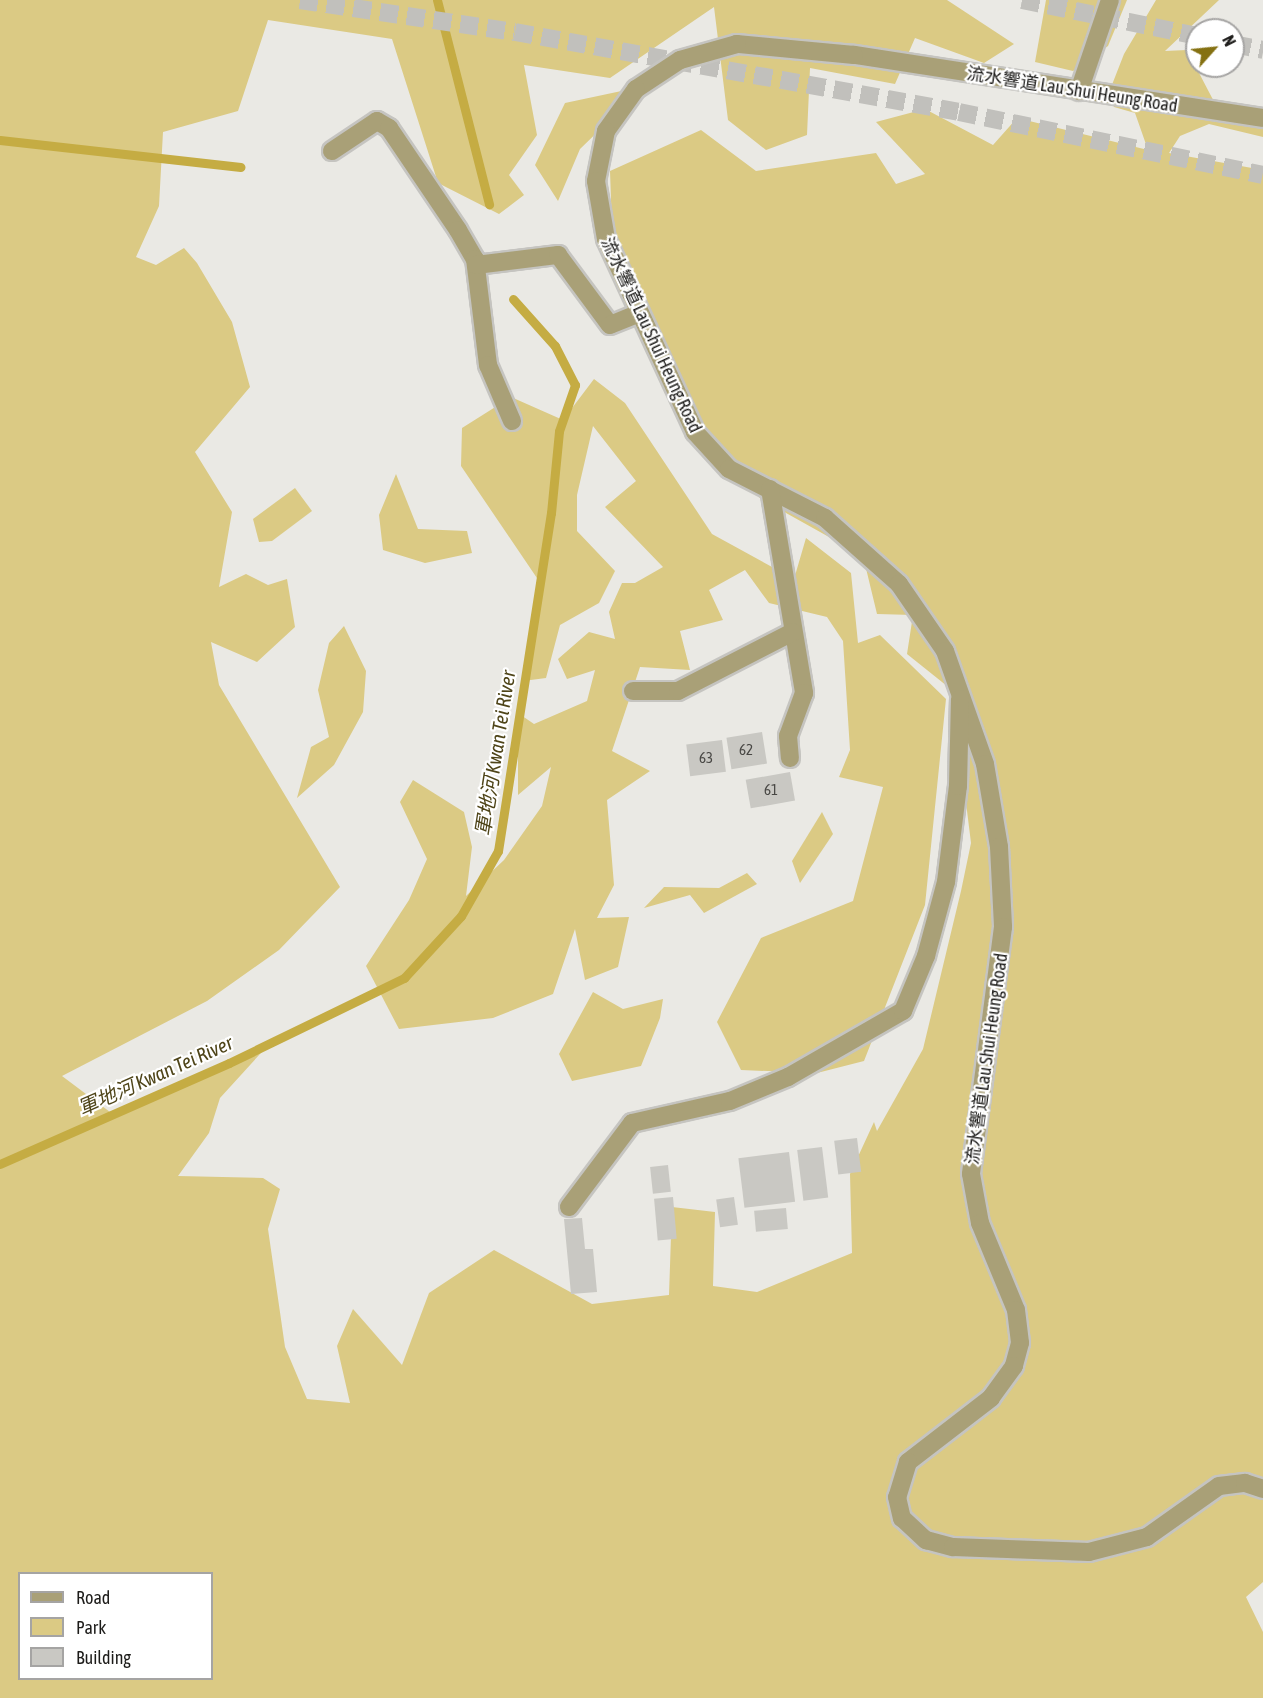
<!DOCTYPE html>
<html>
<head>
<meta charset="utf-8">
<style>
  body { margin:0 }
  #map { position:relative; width:1263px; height:1698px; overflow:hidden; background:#eae9e4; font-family:"Asap Condensed","Noto Sans SC",sans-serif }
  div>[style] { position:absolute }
  .green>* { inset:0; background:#dbca84 }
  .stream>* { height:9px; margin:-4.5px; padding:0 4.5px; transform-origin:4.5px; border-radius:4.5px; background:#c5ac43 }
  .building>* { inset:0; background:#c9c8c3; transform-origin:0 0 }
  .highway-tunnel>* { height:18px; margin-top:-9px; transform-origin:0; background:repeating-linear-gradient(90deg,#c1c0bc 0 18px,transparent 0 27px) }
  .roads { filter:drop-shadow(2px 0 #c5c4c0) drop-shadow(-2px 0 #c5c4c0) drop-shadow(0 2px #c5c4c0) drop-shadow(0 -2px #c5c4c0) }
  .minor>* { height:18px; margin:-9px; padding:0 9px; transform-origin:9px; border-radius:9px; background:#a9a077 }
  span { translate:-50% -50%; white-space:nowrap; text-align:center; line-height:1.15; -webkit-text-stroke:4.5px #fff; paint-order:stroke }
  .number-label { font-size:15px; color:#484744 }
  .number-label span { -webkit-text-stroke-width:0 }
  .street-label { font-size:18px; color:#1d1c1a }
  .water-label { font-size:20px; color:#4f4519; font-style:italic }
  .legend { position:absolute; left:18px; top:1572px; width:195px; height:108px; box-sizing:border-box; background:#fff; border:2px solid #a5a4a3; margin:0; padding:8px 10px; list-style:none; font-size:18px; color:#1d1c1a }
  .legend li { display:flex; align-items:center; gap:12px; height:30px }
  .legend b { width:30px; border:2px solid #a5a4a3 }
  .north { position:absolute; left:1185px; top:18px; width:60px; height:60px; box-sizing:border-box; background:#fff; border:2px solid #a5a4a3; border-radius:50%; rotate:63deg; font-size:16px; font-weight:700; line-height:24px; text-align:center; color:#1d1c1a }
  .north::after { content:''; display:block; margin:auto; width:21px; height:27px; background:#857112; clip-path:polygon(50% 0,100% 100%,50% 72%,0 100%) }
</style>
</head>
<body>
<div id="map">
  <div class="green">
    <i style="clip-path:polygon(evenodd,0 0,947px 0,1014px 44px,984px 63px,915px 38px,895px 84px,810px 68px,807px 135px,766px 150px,728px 120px,714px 7px,610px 78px,524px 65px,537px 135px,509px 175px,524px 195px,499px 214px,438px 183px,392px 39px,268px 20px,238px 111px,163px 132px,159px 206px,136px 257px,156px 265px,184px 248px,197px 263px,232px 322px,250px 387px,195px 452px,232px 512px,219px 587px,246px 574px,268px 585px,287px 579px,295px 627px,257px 662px,211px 642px,219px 685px,340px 887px,279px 950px,207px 1001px,62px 1076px,114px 1115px,270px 1043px,220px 1098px,209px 1133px,178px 1176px,263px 1178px,280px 1189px,268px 1229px,285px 1347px,307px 1399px,350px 1403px,337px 1346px,353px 1309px,402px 1365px,429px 1293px,494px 1250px,592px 1304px,669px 1295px,672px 1207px,715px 1212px,713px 1286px,757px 1292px,852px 1253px,850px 1174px,874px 1122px,877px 1131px,923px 1049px,961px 891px,971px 843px,952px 690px,907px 654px,913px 615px,877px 614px,863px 556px,761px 499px,697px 437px,612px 229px,610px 171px,701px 130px,756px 171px,876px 153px,896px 184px,925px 174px,876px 122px,925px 109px,993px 145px,1017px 118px,1148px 150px,1135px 113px,1114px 107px,1108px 95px,1124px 54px,1156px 0,1219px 0,1165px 51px,1187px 50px,1221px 115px,1263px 118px,1263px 137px,1209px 124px,1180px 136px,1169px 153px,1263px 170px,1263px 1582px,1246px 1597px,1263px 1632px,1263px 1698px,0 1698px,0 0,20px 1574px,212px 1574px,212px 1678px,20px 1678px,20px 1574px)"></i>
    <i style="clip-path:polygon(1046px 0,1127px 0,1108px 46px,1073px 71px,1035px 62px)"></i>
    <i style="clip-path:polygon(645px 86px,580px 149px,558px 201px,535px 165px,565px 103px)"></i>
    <i style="clip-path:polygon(594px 379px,625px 403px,712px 534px,794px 579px,806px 538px,851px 573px,858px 643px,880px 635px,946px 699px,925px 905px,864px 1061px,817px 1073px,741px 1070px,717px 1022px,761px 938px,853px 901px,883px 787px,839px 777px,850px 750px,843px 641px,827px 617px,769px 603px,745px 570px,709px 590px,723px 620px,680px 631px,690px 670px,640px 667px,612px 751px,650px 771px,607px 800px,614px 885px,597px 918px,629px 917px,618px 967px,585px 980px,575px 929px,553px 994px,493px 1018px,399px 1029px,366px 966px,409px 900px,427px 859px,400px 802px,413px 780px,464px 812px,472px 847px,466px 896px,504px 860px,542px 806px,551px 767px,518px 795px,518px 713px,534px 724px,587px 701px,595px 670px,567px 679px,558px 659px,589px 632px,615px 639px,609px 612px,622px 583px,635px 583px,663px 567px,605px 507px,636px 481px,593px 426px,577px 495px,577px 531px,615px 571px,599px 603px,560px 625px,546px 678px,523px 681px,541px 584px,461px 466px,462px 428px,511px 397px,563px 420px)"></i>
    <i style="clip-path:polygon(396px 474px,418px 529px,467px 531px,472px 553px,425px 563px,383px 550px,379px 515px)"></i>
    <i style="clip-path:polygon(295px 488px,312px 511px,272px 541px,259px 542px,253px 519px)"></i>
    <i style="clip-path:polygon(344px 626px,366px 671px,363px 712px,334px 765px,297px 798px,311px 747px,329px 737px,318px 690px,329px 643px)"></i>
    <i style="clip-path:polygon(822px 812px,833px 834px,800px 883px,792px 861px)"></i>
    <i style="clip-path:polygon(747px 873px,757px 884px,704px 913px,690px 895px,644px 908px,664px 887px,719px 888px)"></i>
    <i style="clip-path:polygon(593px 992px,623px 1009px,663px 999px,660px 1018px,641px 1066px,572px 1081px,559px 1054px)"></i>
  </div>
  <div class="stream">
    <i style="left:437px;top:0;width:211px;rotate:75.7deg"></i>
    <i style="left:0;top:140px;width:242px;rotate:6.4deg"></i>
    <i style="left:0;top:1164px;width:250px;rotate:-23.8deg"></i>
    <i style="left:229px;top:1063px;width:195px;rotate:-25.9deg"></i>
    <i style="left:404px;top:978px;width:84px;rotate:-47.4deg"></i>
    <i style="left:461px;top:916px;width:75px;rotate:-60.4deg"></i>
    <i style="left:498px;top:851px;width:342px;rotate:-81.1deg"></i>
    <i style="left:551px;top:513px;width:82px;rotate:-84.4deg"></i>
    <i style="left:559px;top:431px;width:49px;rotate:-70.8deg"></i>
    <i style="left:575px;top:385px;width:44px;rotate:-117.1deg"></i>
    <i style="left:555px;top:346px;width:63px;rotate:-131.8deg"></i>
  </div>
  <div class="building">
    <i style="left:762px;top:732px;width:32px;height:36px;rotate:81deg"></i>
    <i style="left:722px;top:740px;width:32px;height:36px;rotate:83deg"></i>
    <i style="left:790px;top:772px;width:29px;height:45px;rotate:80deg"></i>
    <i style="left:857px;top:1138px;width:34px;height:23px;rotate:83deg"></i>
    <i style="left:822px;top:1147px;width:51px;height:25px;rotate:83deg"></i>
    <i style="left:789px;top:1152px;width:50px;height:51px;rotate:83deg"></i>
    <i style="left:668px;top:1165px;width:27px;height:18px;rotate:84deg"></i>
    <i style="left:673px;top:1197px;width:42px;height:19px;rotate:85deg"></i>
    <i style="left:734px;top:1197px;width:28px;height:18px;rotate:82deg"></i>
    <i style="left:786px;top:1208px;width:21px;height:32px;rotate:85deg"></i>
    <i style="clip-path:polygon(582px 1218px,585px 1249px,593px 1249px,597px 1292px,571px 1294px,564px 1219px)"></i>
  </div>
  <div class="highway-tunnel">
    <i style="left:300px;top:0;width:217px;rotate:8.5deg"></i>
    <i style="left:515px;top:32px;width:451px;rotate:10.2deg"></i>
    <i style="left:959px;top:112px;width:310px;rotate:11.7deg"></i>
    <i style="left:1022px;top:0;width:179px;rotate:11.6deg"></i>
    <i style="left:1233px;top:44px;width:31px;rotate:11deg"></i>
  </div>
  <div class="roads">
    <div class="minor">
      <i style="left:1079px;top:91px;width:96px;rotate:-71.2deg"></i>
      <i style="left:1263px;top:118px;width:414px;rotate:-171.2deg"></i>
      <i style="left:854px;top:55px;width:118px;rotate:-174.6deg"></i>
      <i style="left:737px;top:44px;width:59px;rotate:164.3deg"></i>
      <i style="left:680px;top:60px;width:53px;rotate:146.6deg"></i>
      <i style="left:636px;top:89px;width:52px;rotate:125.5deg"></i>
      <i style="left:606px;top:131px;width:51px;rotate:101.3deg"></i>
      <i style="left:596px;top:181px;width:59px;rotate:80.2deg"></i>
      <i style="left:606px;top:239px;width:213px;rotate:65.2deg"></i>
      <i style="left:695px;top:432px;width:50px;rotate:47.4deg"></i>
      <i style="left:729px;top:469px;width:108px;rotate:27deg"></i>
      <i style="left:825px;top:518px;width:99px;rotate:41.7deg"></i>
      <i style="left:899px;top:584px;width:81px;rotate:55.5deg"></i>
      <i style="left:945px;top:651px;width:120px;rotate:70.5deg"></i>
      <i style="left:985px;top:764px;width:84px;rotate:80.4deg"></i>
      <i style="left:999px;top:847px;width:80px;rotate:87.1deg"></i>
      <i style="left:1003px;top:927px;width:249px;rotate:97.4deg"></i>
      <i style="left:971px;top:1174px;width:50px;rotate:79.6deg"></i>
      <i style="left:980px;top:1223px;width:94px;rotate:67.5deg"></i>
      <i style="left:1016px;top:1310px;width:33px;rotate:83deg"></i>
      <i style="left:1020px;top:1343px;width:24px;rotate:105deg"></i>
      <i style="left:1014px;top:1366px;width:39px;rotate:126deg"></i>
      <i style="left:991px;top:1398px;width:105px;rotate:142.4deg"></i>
      <i style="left:908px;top:1462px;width:37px;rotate:107deg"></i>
      <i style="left:897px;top:1497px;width:22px;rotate:77deg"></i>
      <i style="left:902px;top:1518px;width:33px;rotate:43deg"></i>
      <i style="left:926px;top:1540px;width:28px;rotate:15deg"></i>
      <i style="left:953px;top:1547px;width:136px;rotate:2.1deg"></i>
      <i style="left:1089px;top:1552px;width:60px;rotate:-14.5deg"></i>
      <i style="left:1147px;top:1537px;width:88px;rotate:-35.3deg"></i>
      <i style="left:1219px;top:1486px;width:26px;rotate:-7deg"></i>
      <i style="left:1245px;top:1483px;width:19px;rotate:18deg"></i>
      <i style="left:332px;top:151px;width:54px;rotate:-33.7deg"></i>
      <i style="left:377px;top:121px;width:14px;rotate:30deg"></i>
      <i style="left:389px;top:128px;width:123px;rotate:55.9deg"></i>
      <i style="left:458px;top:230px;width:34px;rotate:60deg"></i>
      <i style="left:475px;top:259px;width:107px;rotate:83deg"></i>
      <i style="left:488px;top:365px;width:61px;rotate:66.8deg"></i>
      <i style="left:476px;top:265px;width:83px;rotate:-7deg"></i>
      <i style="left:558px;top:255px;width:87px;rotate:53.4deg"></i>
      <i style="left:610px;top:325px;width:31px;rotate:-22deg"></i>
      <i style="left:770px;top:489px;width:207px;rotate:80.5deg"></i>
      <i style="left:804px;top:693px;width:46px;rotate:110.4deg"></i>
      <i style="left:788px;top:736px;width:22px;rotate:85deg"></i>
      <i style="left:633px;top:691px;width:45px"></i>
      <i style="left:678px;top:691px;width:129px;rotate:-27.2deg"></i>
      <i style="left:569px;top:1207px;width:105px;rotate:-53.1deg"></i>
      <i style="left:632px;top:1123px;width:100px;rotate:-12.7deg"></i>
      <i style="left:730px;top:1101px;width:63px;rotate:-22.5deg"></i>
      <i style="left:788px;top:1077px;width:133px;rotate:-29.9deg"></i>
      <i style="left:903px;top:1011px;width:60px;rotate:-67.3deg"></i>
      <i style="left:926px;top:956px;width:77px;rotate:-74.9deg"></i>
      <i style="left:946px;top:882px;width:97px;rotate:-82.9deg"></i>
      <i style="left:958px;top:786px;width:87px;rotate:-88.7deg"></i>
    </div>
  </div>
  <div class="number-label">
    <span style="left:746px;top:750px">62</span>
    <span style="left:706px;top:758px">63</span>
    <span style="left:771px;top:790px">61</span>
  </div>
  <div class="street-label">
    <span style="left:1072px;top:90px;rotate:9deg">流水響道 Lau Shui Heung Road</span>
    <span style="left:651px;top:335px;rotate:65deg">流水響道 Lau Shui Heung Road</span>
    <span style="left:987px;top:1059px;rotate:-82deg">流水響道 Lau Shui Heung Road</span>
  </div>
  <div class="water-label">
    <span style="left:495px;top:753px;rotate:-81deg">軍地河 Kwan Tei River</span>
    <span style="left:155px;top:1075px;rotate:-24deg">軍地河 Kwan Tei River</span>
  </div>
  <ul class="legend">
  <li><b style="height:8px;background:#a9a077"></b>Road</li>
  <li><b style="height:16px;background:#dbca84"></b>Park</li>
  <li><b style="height:16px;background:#c9c8c3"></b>Building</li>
  </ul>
  <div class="north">N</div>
</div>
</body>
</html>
